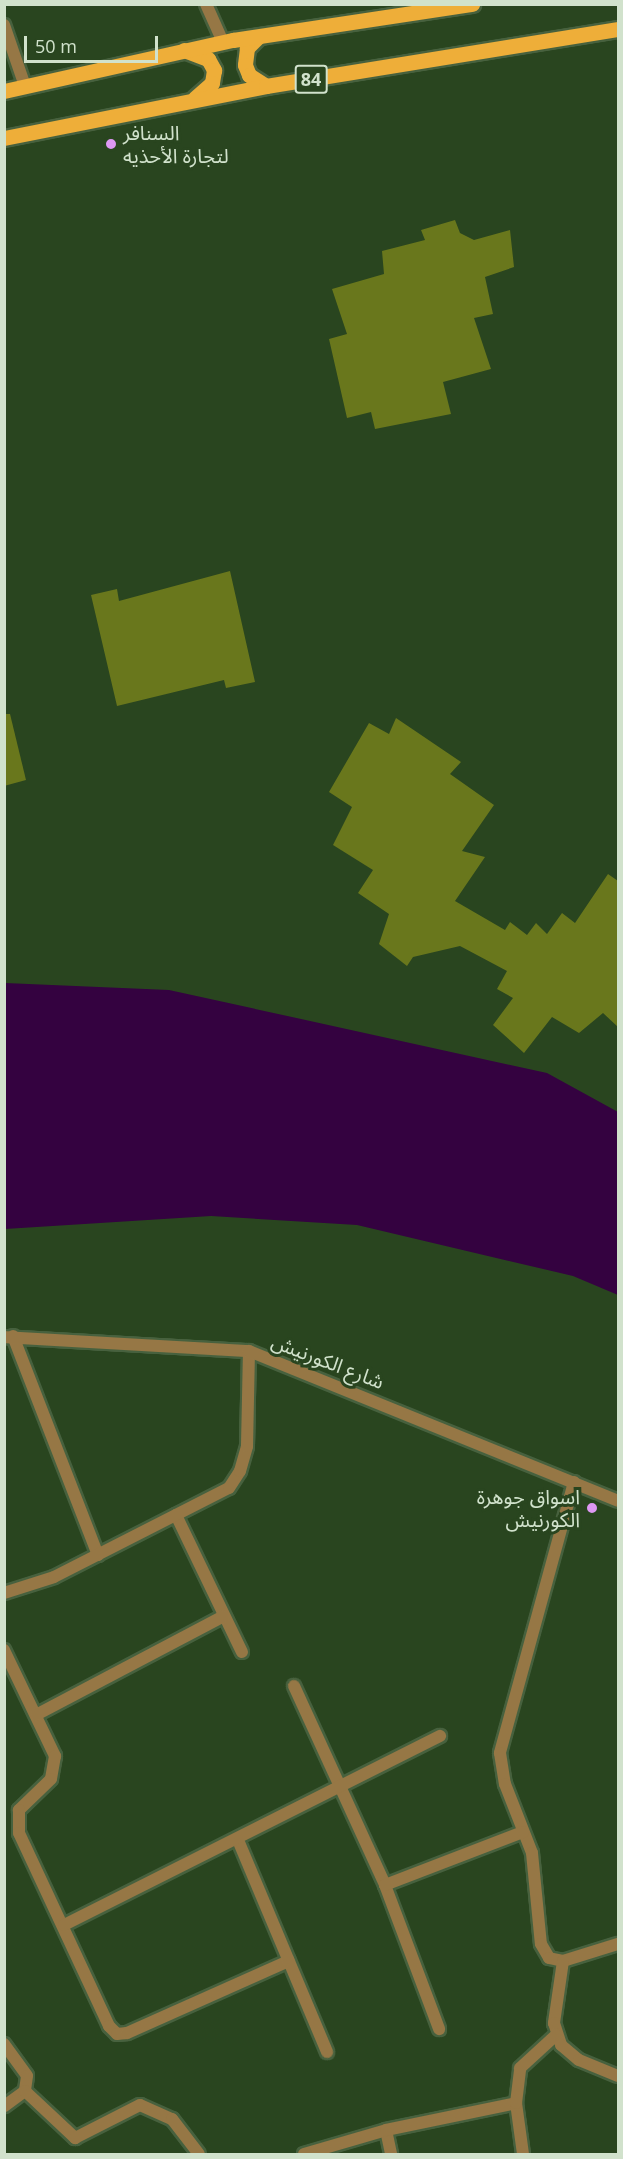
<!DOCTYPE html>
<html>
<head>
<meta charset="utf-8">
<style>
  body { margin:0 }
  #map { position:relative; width:623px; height:2159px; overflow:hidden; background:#29451f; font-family:"Open Sans","Noto Sans Arabic",sans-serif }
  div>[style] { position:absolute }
  .water>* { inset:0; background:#340240 }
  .building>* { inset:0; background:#69771c }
  .roads { filter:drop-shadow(2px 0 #47613e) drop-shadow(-2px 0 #47613e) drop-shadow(0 2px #47613e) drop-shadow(0 -2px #47613e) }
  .minor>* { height:12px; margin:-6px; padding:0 6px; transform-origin:6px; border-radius:6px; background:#967745 }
  .tertiary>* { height:12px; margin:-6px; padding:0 6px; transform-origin:6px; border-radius:6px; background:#967745 }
  .primary>* { height:15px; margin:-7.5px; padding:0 7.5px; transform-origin:7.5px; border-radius:7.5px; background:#eeae39 }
  .dots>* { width:16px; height:16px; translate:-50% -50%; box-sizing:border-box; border:3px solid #29451f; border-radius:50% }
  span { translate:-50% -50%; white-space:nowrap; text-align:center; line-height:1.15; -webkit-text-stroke:6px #29451f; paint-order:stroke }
  .shield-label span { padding:2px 4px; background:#29451f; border:2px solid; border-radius:4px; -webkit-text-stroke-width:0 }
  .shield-label { font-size:18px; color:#d1e2cc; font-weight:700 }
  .poi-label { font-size:20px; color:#d1e2cc }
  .left { translate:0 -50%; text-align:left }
  .right { translate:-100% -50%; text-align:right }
  .street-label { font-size:20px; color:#d1e2cc }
  .frame { position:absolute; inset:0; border:6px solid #d1e2cc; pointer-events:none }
  .scale { position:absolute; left:24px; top:36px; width:134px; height:27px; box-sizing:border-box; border:3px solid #d1e2cc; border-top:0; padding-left:8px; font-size:18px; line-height:21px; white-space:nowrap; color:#d1e2cc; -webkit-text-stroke:4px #29451f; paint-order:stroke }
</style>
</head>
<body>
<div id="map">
  <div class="water">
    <i style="clip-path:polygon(5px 983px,169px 990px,547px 1073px,618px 1112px,618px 1295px,573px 1276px,357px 1225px,211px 1216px,5px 1229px)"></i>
  </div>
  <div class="building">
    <i style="clip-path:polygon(455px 220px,460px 233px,474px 240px,510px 230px,514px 267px,485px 277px,493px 314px,474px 318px,491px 369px,443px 382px,451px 414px,375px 429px,371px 412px,347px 418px,329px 339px,347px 334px,332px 289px,384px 274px,382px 251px,425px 240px,421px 230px)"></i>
    <i style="clip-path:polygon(230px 571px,255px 682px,226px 688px,224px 680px,117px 706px,91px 595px,117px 589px,119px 601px)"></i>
    <i style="clip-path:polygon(4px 714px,10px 714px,26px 780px,4px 786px)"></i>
    <i style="clip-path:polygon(396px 718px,461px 762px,450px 774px,494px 805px,462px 851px,485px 857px,455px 901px,505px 930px,510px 922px,527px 935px,536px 923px,547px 934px,562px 913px,575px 923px,608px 874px,618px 881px,618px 1027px,603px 1013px,579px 1033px,552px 1017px,524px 1053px,493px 1025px,513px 998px,497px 989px,507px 971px,460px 946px,413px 957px,407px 966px,379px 944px,389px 914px,358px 893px,373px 870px,333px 845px,352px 807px,329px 792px,369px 723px,389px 734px)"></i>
  </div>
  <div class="roads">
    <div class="minor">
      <i style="left:206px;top:4px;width:42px;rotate:65.9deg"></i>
      <i style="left:4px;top:25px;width:65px;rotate:71deg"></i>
      <i style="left:13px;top:1336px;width:235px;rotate:68.8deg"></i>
      <i style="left:574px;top:1482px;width:281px;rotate:105.3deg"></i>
      <i style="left:500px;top:1753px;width:31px;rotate:81deg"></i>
      <i style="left:505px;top:1784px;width:74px;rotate:68.6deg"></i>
      <i style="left:532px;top:1853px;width:91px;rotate:84.4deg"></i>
      <i style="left:541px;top:1944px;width:16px;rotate:60deg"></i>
      <i style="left:549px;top:1958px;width:14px;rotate:12deg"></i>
      <i style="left:563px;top:1961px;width:58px;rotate:-17.2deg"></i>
      <i style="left:176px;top:1515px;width:152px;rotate:64.3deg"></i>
      <i style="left:4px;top:1593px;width:52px;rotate:-17.7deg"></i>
      <i style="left:54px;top:1577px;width:196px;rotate:-27deg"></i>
      <i style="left:229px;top:1488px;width:20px;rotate:-57deg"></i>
      <i style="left:240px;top:1471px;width:26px;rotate:-74deg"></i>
      <i style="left:247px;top:1446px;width:95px;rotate:-88.8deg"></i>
      <i style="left:4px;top:1650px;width:118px;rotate:64.3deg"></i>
      <i style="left:55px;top:1756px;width:23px;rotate:100deg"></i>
      <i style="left:51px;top:1779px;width:45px;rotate:135.9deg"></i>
      <i style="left:19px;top:1810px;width:23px;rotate:90deg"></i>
      <i style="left:19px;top:1833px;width:213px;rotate:65deg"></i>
      <i style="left:109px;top:2026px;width:11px;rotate:45deg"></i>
      <i style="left:117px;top:2034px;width:10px;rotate:-6deg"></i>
      <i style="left:127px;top:2033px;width:177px;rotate:-24deg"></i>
      <i style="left:294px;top:1686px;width:219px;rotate:65.4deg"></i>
      <i style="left:385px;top:1885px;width:154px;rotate:69.4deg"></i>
      <i style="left:36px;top:1715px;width:212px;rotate:-27.8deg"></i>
      <i style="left:238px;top:1840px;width:230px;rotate:67.2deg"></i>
      <i style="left:385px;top:1885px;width:148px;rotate:-21deg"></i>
      <i style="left:64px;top:1925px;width:421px;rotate:-26.7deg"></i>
      <i style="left:563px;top:1961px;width:63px;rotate:98.3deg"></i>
      <i style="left:554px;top:2023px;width:23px;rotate:72deg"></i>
      <i style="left:561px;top:2045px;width:23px;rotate:40deg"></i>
      <i style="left:579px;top:2060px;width:42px;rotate:22.3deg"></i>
      <i style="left:4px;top:2044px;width:39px;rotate:54deg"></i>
      <i style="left:27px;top:2076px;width:15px;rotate:98deg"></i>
      <i style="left:25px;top:2091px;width:26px;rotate:144deg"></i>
      <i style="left:25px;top:2091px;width:69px;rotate:43.2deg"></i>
      <i style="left:75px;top:2138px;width:73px;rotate:-26.9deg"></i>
      <i style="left:140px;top:2105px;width:35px;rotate:24deg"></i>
      <i style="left:172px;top:2119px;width:44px;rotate:52.4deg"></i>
      <i style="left:386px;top:2130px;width:25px;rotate:78deg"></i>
      <i style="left:304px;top:2154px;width:85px;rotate:-16.3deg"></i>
      <i style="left:386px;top:2130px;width:133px;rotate:-11.7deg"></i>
      <i style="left:523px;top:2154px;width:51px;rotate:-97.8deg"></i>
      <i style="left:516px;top:2103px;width:35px;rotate:-83deg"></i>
      <i style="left:520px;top:2068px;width:49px;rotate:-42.5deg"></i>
    </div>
    <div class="tertiary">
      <i style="left:4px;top:1337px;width:245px;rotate:3.3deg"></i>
      <i style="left:249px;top:1351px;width:398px;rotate:22.1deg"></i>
    </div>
    <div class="primary">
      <i style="left:258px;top:37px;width:16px;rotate:135deg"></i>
      <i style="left:247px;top:48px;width:17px;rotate:97deg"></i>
      <i style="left:245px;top:65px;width:11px;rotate:68deg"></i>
      <i style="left:249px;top:75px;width:20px;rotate:33deg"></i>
      <i style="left:184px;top:50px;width:26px;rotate:21deg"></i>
      <i style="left:208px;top:59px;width:13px;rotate:61deg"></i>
      <i style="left:214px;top:70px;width:13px;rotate:99deg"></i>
      <i style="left:212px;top:83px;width:23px;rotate:139deg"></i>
      <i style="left:4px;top:91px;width:235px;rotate:-12.6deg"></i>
      <i style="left:233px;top:40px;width:242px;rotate:-8.6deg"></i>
      <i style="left:4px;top:138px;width:267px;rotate:-11.2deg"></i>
      <i style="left:266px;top:86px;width:357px;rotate:-9.2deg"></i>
    </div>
  </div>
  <div class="dots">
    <i style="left:111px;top:144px;background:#de98f3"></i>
    <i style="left:592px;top:1508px;background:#de98f3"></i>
  </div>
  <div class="shield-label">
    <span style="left:311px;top:79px">84</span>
  </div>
  <div class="poi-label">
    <span class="left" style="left:123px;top:144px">السنافر<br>لتجارة الأحذيه</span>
    <span class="right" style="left:580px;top:1508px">اسواق جوهرة<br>الكورنيش</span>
  </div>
  <div class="street-label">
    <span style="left:328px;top:1361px;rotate:21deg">شارع الكورنيش</span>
  </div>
  <div class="frame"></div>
  <div class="scale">50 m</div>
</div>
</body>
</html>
